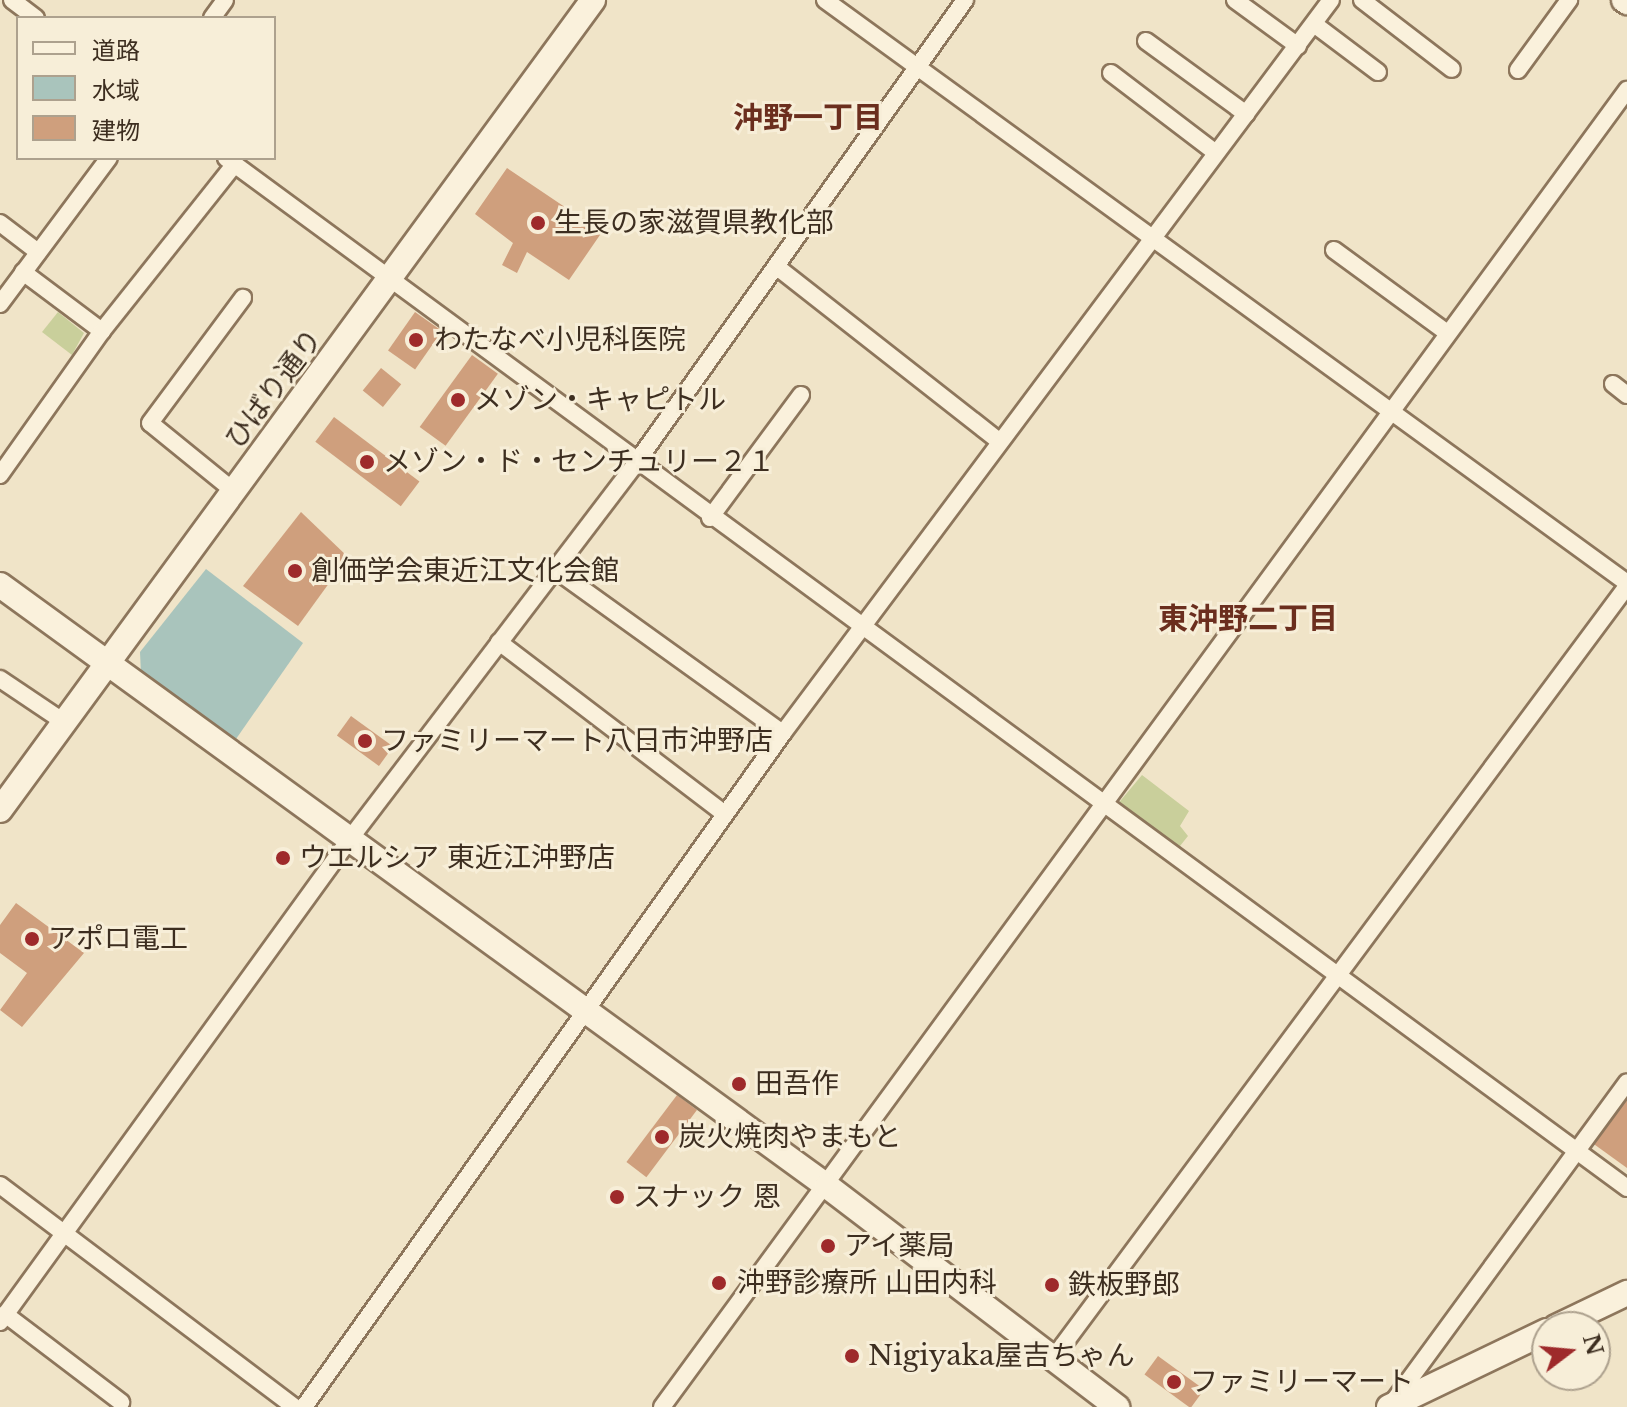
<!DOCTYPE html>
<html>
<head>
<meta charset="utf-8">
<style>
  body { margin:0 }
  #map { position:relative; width:1627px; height:1407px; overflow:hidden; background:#f0e4c8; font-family:"Libre Baskerville","Noto Sans JP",serif }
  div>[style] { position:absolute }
  .green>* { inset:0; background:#c9cf9b }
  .water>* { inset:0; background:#a9c4bc }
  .building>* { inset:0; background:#cf9f7d; transform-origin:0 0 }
  .roads { filter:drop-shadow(2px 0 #8d765c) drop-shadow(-2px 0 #8d765c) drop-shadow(0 2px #8d765c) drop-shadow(0 -2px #8d765c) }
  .street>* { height:16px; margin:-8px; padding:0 8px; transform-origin:8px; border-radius:8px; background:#faf1dc }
  .secondary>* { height:24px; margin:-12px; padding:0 12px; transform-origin:12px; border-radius:12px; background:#faf1dc }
  .dots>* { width:22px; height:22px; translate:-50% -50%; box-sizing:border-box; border:4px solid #f7eed8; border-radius:50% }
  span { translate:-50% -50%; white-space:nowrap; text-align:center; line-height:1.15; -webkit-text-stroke:6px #f7eed8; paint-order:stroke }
  .poi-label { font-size:28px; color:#3d2e20 }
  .left { translate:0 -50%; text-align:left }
  .street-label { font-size:28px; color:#3d2e20 }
  .neighbourhood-label { font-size:30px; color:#6b2e1e; font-weight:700 }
  .legend { position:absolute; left:16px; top:16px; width:260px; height:144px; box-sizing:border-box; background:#f7eed8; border:2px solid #ada18e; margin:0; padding:10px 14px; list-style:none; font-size:24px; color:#3d2e20 }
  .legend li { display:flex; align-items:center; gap:16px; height:40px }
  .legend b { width:40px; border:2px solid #ada18e }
  .north { position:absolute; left:1531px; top:1311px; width:80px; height:80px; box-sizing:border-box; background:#f7eed8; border:2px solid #ada18e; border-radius:50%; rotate:74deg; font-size:22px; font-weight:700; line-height:32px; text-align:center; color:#3d2e20 }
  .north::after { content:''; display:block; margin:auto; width:28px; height:36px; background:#9e2a2b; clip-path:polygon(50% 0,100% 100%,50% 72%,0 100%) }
</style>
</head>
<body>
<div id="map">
  <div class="green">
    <i style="clip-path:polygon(58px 312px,84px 333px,72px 355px,42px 332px)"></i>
    <i style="clip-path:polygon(1142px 775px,1189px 811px,1180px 826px,1188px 836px,1176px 851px,1116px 806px)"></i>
  </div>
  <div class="water">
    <i style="clip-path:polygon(206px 569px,303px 643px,236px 739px,141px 674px,140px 652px)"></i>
  </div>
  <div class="building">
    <i style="clip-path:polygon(507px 168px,602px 232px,569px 280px,527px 252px,517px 273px,502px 265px,513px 243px,475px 214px)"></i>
    <i style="left:415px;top:312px;width:33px;height:47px;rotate:35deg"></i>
    <i style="left:472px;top:355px;width:32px;height:89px;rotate:36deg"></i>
    <i style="left:381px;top:368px;width:26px;height:29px;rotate:39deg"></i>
    <i style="left:334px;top:417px;width:107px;height:31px;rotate:37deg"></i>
    <i style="clip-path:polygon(301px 512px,348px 557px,298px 626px,243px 586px)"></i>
    <i style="left:351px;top:716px;width:52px;height:24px;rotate:36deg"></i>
    <i style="clip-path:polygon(16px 903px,84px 953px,22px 1027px,0 1010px,27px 973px,0 953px,0 925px)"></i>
    <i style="clip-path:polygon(1627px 1091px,1627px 1168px,1591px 1142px)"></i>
    <i style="left:677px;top:1095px;width:25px;height:84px;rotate:37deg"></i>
    <i style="left:1158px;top:1356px;width:57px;height:23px;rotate:36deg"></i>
  </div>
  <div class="roads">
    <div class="street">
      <i style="left:12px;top:0;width:30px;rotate:37deg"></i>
      <i style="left:825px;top:0;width:992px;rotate:36.01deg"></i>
      <i style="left:1235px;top:0;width:78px;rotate:36.1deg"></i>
      <i style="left:1362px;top:0;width:113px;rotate:37.5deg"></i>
      <i style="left:212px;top:18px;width:22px;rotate:-54deg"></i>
      <i style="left:1314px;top:24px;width:80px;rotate:36.9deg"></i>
      <i style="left:1146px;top:41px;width:124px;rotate:36.1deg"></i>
      <i style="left:1518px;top:70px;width:87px;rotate:-53.9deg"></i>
      <i style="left:1111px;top:73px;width:132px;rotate:37.3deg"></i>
      <i style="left:226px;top:158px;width:1739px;rotate:36.32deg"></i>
      <i style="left:0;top:223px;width:48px;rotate:37.3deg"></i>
      <i style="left:1334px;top:250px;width:139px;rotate:36.2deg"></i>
      <i style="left:777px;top:267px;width:282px;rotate:38.1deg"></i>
      <i style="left:23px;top:272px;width:99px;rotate:36.8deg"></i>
      <i style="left:0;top:304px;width:182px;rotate:-53.3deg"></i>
      <i style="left:1613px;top:384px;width:18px;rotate:38deg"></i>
      <i style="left:0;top:475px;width:176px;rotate:-54.7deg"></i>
      <i style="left:102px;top:331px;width:213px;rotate:-51.5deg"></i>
      <i style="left:235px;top:492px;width:109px;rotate:-140.9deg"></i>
      <i style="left:150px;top:423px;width:156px;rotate:-53.4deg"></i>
      <i style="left:710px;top:518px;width:153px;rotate:-53.5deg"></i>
      <i style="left:553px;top:568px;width:283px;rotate:35.7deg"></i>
      <i style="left:499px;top:642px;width:284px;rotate:37.3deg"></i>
      <i style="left:0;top:679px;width:77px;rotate:33.9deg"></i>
      <i style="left:0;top:1185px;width:369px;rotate:37deg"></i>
      <i style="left:5px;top:1314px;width:146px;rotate:37.2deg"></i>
      <i style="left:0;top:1322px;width:595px;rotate:-54.09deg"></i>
      <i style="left:349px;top:840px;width:474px;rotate:-52.7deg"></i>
      <i style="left:636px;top:463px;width:568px;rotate:-54.6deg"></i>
      <i style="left:1052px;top:1360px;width:964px;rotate:-53.39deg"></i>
      <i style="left:1393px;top:1402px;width:396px;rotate:-53.8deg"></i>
      <i style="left:304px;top:1407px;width:827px;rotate:-54.6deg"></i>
      <i style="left:783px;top:733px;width:915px;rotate:-53.22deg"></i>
      <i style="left:662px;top:1407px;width:1633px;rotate:-53.77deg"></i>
    </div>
    <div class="secondary">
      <i style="left:1624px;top:0;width:4px;rotate:34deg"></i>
      <i style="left:0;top:585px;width:1022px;rotate:36.01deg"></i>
      <i style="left:827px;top:1186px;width:365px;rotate:37.3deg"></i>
      <i style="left:0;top:810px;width:1004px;rotate:-53.79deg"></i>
      <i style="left:1556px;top:1327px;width:79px;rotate:-25.6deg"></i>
      <i style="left:1389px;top:1407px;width:175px;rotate:-25.7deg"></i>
    </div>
  </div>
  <div class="dots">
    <i style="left:538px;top:223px;background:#9e2a2b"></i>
    <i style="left:416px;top:340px;background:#9e2a2b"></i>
    <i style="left:458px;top:400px;background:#9e2a2b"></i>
    <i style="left:367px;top:462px;background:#9e2a2b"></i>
    <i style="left:295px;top:571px;background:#9e2a2b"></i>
    <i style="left:365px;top:741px;background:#9e2a2b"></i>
    <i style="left:283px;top:858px;background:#9e2a2b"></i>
    <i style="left:32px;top:939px;background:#9e2a2b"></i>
    <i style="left:739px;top:1084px;background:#9e2a2b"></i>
    <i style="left:662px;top:1137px;background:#9e2a2b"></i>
    <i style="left:617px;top:1197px;background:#9e2a2b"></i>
    <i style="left:828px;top:1246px;background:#9e2a2b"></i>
    <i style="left:719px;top:1283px;background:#9e2a2b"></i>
    <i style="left:1052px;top:1285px;background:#9e2a2b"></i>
    <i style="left:852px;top:1356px;background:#9e2a2b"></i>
    <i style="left:1174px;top:1382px;background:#9e2a2b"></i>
  </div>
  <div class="poi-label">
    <span class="left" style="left:554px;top:223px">生長の家滋賀県教化部</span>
    <span class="left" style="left:434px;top:340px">わたなべ小児科医院</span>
    <span class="left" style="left:474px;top:400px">メゾン・キャピトル</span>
    <span class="left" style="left:383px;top:462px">メゾン・ド・センチュリー２１</span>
    <span class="left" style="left:311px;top:571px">創価学会東近江文化会館</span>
    <span class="left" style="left:381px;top:741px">ファミリーマート八日市沖野店</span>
    <span class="left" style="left:299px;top:858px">ウエルシア 東近江沖野店</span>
    <span class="left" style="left:48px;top:939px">アポロ電工</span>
    <span class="left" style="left:755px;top:1084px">田吾作</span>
    <span class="left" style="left:678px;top:1137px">炭火焼肉やまもと</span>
    <span class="left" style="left:633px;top:1197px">スナック 恩</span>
    <span class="left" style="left:844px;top:1246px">アイ薬局</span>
    <span class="left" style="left:737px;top:1283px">沖野診療所 山田内科</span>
    <span class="left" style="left:1068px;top:1285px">鉄板野郎</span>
    <span class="left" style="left:868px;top:1356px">Nigiyaka屋吉ちゃん</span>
    <span class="left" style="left:1190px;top:1382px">ファミリーマート</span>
  </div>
  <div class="street-label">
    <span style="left:274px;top:389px;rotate:-53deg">ひばり通り</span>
  </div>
  <div class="neighbourhood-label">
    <span style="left:808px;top:118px">沖野一丁目</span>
    <span style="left:1248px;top:619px">東沖野二丁目</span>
  </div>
  <ul class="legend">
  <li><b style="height:10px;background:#faf1dc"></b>道路</li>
  <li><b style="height:22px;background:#a9c4bc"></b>水域</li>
  <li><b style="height:22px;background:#cf9f7d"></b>建物</li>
  </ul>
  <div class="north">N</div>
</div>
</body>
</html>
